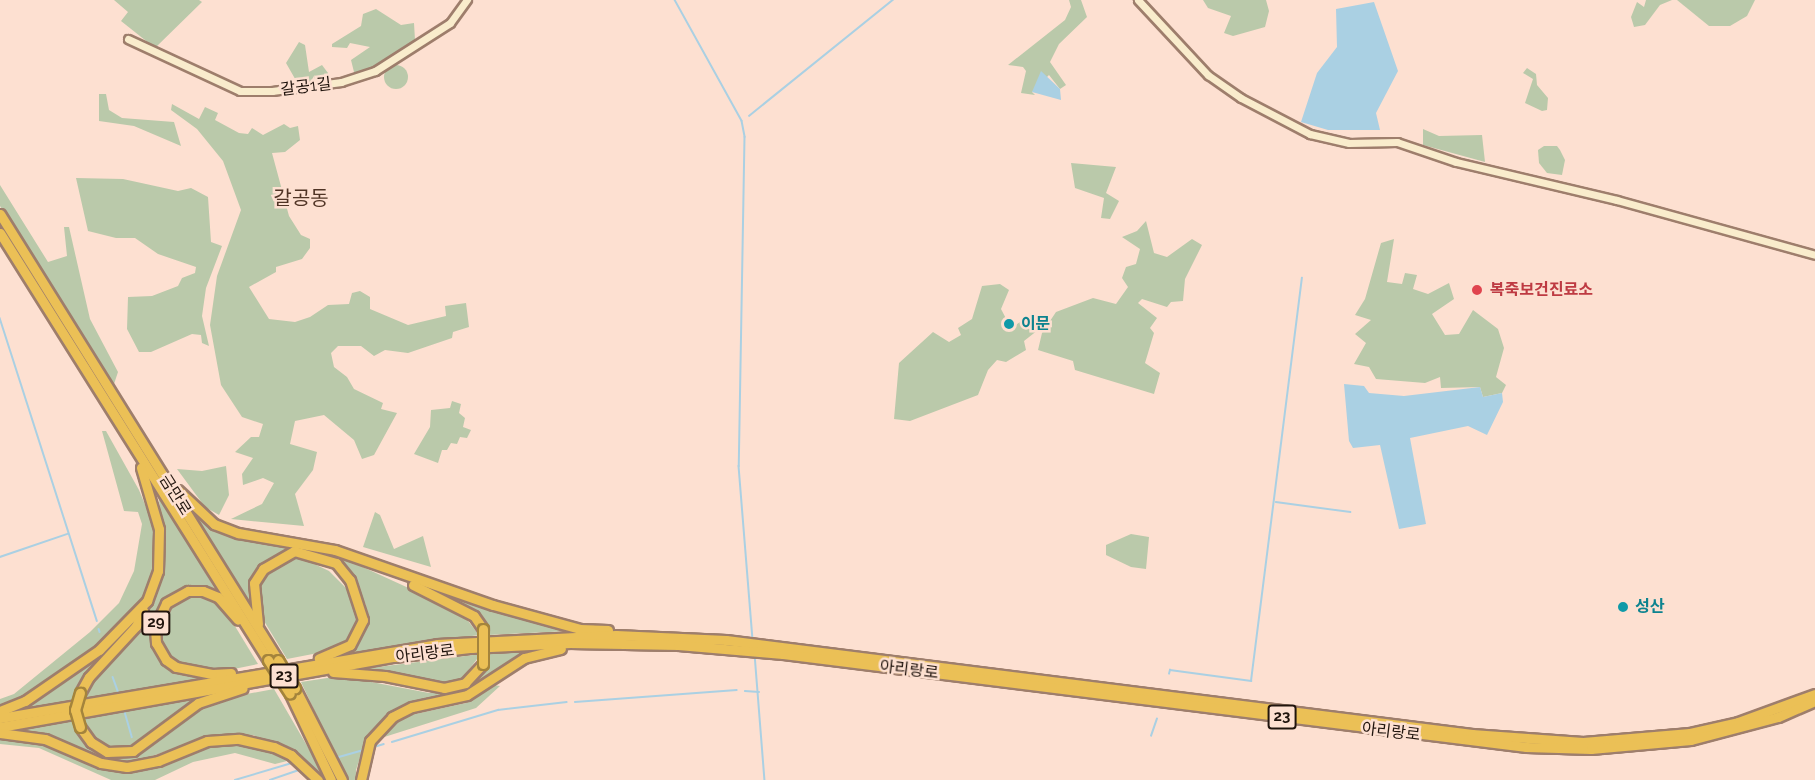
<!DOCTYPE html>
<html>
<head>
<meta charset="utf-8">
<style>
  body { margin:0 }
  #map { position:relative; width:1815px; height:780px; overflow:hidden; background:#fde0d1; font-family:Raleway,"Noto Sans KR",sans-serif }
  div>[style] { position:absolute }
  .green>* { inset:0; background:#bac9aa }
  .round { border-radius:50% }
  .water>* { inset:0; background:#aad0e3 }
  .stream>* { height:1.5px; margin:-0.75px; padding:0 0.75px; transform-origin:0.75px; border-radius:0.75px; background:#aad0e3 }
  .roads { filter:drop-shadow(2px 0 #9e7e6c) drop-shadow(-2px 0 #9e7e6c) drop-shadow(0 2px #9e7e6c) drop-shadow(0 -2px #9e7e6c) }
  .secondary>* { height:7px; margin:-3.5px; padding:0 3.5px; transform-origin:3.5px; border-radius:3.5px; background:#f9eccc }
  .highway>* { height:9px; margin:-4.5px; padding:0 4.5px; transform-origin:4.5px; border-radius:4.5px; background:#ebc056 }
  .bridges { filter:drop-shadow(2px 0 #a4843c) drop-shadow(-2px 0 #a4843c) drop-shadow(0 2px #a4843c) drop-shadow(0 -2px #a4843c) }
  .highway-bridge>* { height:9px; margin:-4.5px; padding:0 4.5px; transform-origin:4.5px; border-radius:4.5px; background:#ebc056 }
  .dots>* { width:16px; height:16px; translate:-50% -50%; box-sizing:border-box; border:3px solid #fde0d1; border-radius:50% }
  span { translate:-50% -50%; white-space:nowrap; text-align:center; line-height:1.15; -webkit-text-stroke:5px #fde0d1; paint-order:stroke }
  .shield-label span { padding:2px 4px; background:#fde0d1; border:2px solid; border-radius:4px; -webkit-text-stroke-width:0 }
  .shield-label { font-size:15px; color:#20140d; font-weight:700 }
  .street-label { font-size:16px; color:#20140d }
  .health-label { font-size:16px; color:#be3a42; font-weight:700 }
  .left { translate:0 -50%; text-align:left }
  .culture-label { font-size:16px; color:#0d838f; font-weight:700 }
  .quarter-label { font-size:20px; color:#503425 }
</style>
</head>
<body>
<div id="map">
  <div class="green">
    <i style="clip-path:polygon(114px 0,199px 0,202px 2px,155px 48px,121px 21px,128px 12px)"></i>
    <i style="clip-path:polygon(1069px 0,1081px 0,1087px 17px,1059px 44px,1050px 62px,1066px 85px,1060px 89px,1049px 75px,1032px 92px,1035px 95px,1021px 93px,1026px 71px,1023px 67px,1008px 65px,1065px 20px,1071px 7px)"></i>
    <i style="clip-path:polygon(1203px 0,1266px 0,1269px 11px,1265px 27px,1233px 36px,1224px 33px,1231px 16px,1208px 8px)"></i>
    <i style="clip-path:polygon(1646px 0,1672px 0,1660px 5px,1645px 25px,1634px 27px,1631px 17px,1637px 2px,1644px 7px)"></i>
    <i style="clip-path:polygon(1677px 0,1755px 0,1747px 16px,1730px 26px,1709px 26px)"></i>
    <i style="clip-path:polygon(376px 9px,401px 25px,414px 23px,415px 40px,374px 68px,355px 76px,351px 60px,370px 47px,350px 43px,347px 48px,332px 47px,332px 44px,361px 26px,363px 14px)"></i>
    <i style="clip-path:polygon(299px 42px,305px 45px,309px 72px,322px 65px,328px 73px,327px 82px,298px 84px,286px 63px)"></i>
    <i class="round" style="left:384px;top:65px;width:24px;height:24px"></i>
    <i style="clip-path:polygon(1527px 68px,1536px 74px,1537px 85px,1548px 98px,1547px 110px,1542px 111px,1525px 103px,1533px 79px,1523px 73px)"></i>
    <i style="clip-path:polygon(99px 94px,106px 94px,109px 110px,122px 118px,174px 122px,181px 146px,134px 126px,99px 121px)"></i>
    <i style="clip-path:polygon(172px 104px,199px 119px,205px 107px,218px 113px,215px 120px,239px 133px,248px 134px,252px 128px,263px 135px,284px 124px,290px 128px,298px 126px,300px 140px,285px 152px,272px 153px,289px 216px,301px 235px,310px 239px,310px 248px,302px 259px,276px 267px,276px 272px,249px 287px,269px 319px,295px 322px,310px 317px,328px 305px,349px 304px,352px 293px,360px 291px,370px 297px,370px 309px,408px 325px,446px 316px,445px 306px,466px 303px,469px 327px,453px 332px,452px 338px,408px 353px,385px 350px,374px 356px,361px 346px,338px 346px,331px 353px,334px 367px,347px 377px,354px 389px,383px 403px,381px 409px,397px 413px,374px 455px,362px 459px,354px 440px,324px 415px,295px 421px,290px 444px,317px 452px,313px 470px,295px 494px,304px 526px,231px 519px,262px 504px,274px 483px,263px 478px,243px 485px,242px 474px,253px 458px,235px 452px,251px 437px,259px 437px,263px 424px,242px 417px,221px 385px,210px 325px,217px 276px,241px 210px,223px 161px,197px 129px,171px 110px)"></i>
    <i style="clip-path:polygon(1423px 129px,1439px 136px,1482px 135px,1485px 162px,1423px 145px)"></i>
    <i style="clip-path:polygon(1544px 146px,1557px 146px,1560px 150px,1565px 160px,1562px 175px,1547px 173px,1539px 163px,1538px 150px)"></i>
    <i style="clip-path:polygon(1071px 163px,1116px 167px,1106px 193px,1119px 201px,1110px 219px,1101px 218px,1104px 198px,1075px 188px)"></i>
    <i style="clip-path:polygon(76px 178px,123px 179px,178px 191px,191px 188px,208px 197px,211px 242px,222px 246px,206px 288px,202px 316px,209px 346px,202px 343px,201px 335px,192px 334px,151px 352px,139px 352px,127px 329px,128px 297px,152px 296px,178px 286px,182px 278px,195px 273px,196px 267px,158px 254px,135px 238px,116px 238px,88px 231px)"></i>
    <i style="clip-path:polygon(0 185px,48px 262px,67px 256px,64px 227px,69px 227px,90px 319px,118px 372px,113px 387px,0 206px)"></i>
    <i style="clip-path:polygon(1146px 221px,1154px 253px,1167px 257px,1192px 239px,1202px 245px,1185px 279px,1183px 301px,1171px 302px,1167px 307px,1142px 299px,1138px 303px,1157px 318px,1150px 328px,1154px 333px,1145px 363px,1160px 373px,1154px 394px,1075px 370px,1073px 361px,1038px 350px,1042px 333px,1056px 312px,1093px 298px,1116px 304px,1128px 287px,1122px 278px,1126px 267px,1136px 264px,1140px 249px,1122px 237px,1137px 231px)"></i>
    <i style="clip-path:polygon(1394px 239px,1387px 282px,1402px 284px,1405px 273px,1417px 275px,1413px 289px,1428px 294px,1449px 283px,1454px 299px,1432px 314px,1445px 335px,1459px 334px,1473px 310px,1498px 329px,1504px 348px,1496px 377px,1506px 385px,1502px 393px,1483px 397px,1480px 387px,1441px 388px,1440px 377px,1425px 383px,1376px 379px,1369px 367px,1354px 364px,1366px 343px,1355px 334px,1371px 320px,1355px 315px,1365px 299px,1381px 243px)"></i>
    <i style="clip-path:polygon(1000px 284px,1009px 290px,1001px 309px,1011px 328px,1026px 318px,1038px 330px,1024px 341px,1026px 350px,1006px 362px,997px 360px,988px 370px,978px 395px,910px 421px,894px 419px,899px 363px,933px 332px,949px 342px,961px 335px,958px 328px,972px 319px,982px 286px)"></i>
    <i style="clip-path:polygon(452px 401px,461px 404px,459px 413px,465px 418px,463px 427px,471px 430px,467px 438px,460px 437px,457px 444px,451px 443px,447px 450px,442px 450px,438px 463px,414px 454px,430px 427px,431px 410px,450px 408px)"></i>
    <i style="clip-path:polygon(102px 431px,106px 431px,139px 490px,156px 531px,154px 569px,144px 598px,120px 626px,78px 660px,16px 701px,0 706px,0 699px,14px 694px,90px 632px,119px 603px,134px 571px,142px 524px,138px 512px,124px 511px)"></i>
    <i style="clip-path:polygon(226px 466px,229px 495px,219px 515px,205px 507px,177px 469px,202px 471px)"></i>
    <i style="clip-path:polygon(158px 492px,222px 601px,208px 587px,171px 594px,156px 614px,151px 629px,155px 651px,175px 671px,206px 679px,84px 699px,90px 684px,141px 623px,159px 580px,164px 541px)"></i>
    <i style="clip-path:polygon(191px 512px,214px 531px,250px 541px,317px 550px,354px 563px,461px 612px,479px 635px,344px 654px,363px 633px,366px 605px,347px 571px,332px 558px,305px 549px,285px 550px,262px 564px,253px 579px,253px 614px)"></i>
    <i style="clip-path:polygon(375px 512px,380px 515px,394px 549px,423px 536px,431px 567px,363px 547px)"></i>
    <i style="clip-path:polygon(1131px 534px,1149px 537px,1146px 569px,1131px 567px,1106px 555px,1106px 545px)"></i>
    <i style="clip-path:polygon(288px 558px,304px 559px,329px 571px,346px 588px,358px 616px,348px 640px,318px 653px,287px 659px,264px 621px,260px 598px,261px 582px,269px 568px)"></i>
    <i style="clip-path:polygon(441px 593px,570px 631px,488px 635px,478px 615px)"></i>
    <i style="clip-path:polygon(198px 594px,211px 598px,227px 613px,258px 664px,229px 670px,195px 669px,166px 655px,159px 632px,165px 609px,181px 597px)"></i>
    <i style="clip-path:polygon(131px 631px,81px 680px,72px 701px,12px 712px,57px 687px)"></i>
    <i style="clip-path:polygon(535px 650px,510px 662px,469px 691px,400px 708px,368px 734px,356px 770px,357px 780px,347px 780px,301px 682px,340px 676px,429px 693px,459px 690px,485px 668px,490px 654px)"></i>
    <i style="clip-path:polygon(481px 654px,460px 681px,443px 685px,362px 669px)"></i>
    <i style="clip-path:polygon(494px 685px,500px 686px,476px 708px,378px 739px,401px 717px,466px 703px)"></i>
    <i style="clip-path:polygon(274px 689px,327px 780px,321px 780px,298px 753px,253px 735px,213px 735px,132px 763px,109px 761px,49px 736px,23px 730px,72px 719px,88px 745px,102px 754px,150px 747px,186px 717px,225px 698px)"></i>
    <i style="clip-path:polygon(210px 696px,173px 715px,124px 750px,104px 746px,89px 736px,81px 717px)"></i>
    <i style="clip-path:polygon(0 738px,30px 739px,97px 765px,130px 772px,207px 746px,238px 743px,270px 749px,291px 760px,275px 764px,235px 753px,193px 762px,155px 780px,111px 780px,39px 748px,0 744px)"></i>
  </div>
  <div class="water">
    <i style="clip-path:polygon(1374px 2px,1398px 71px,1376px 113px,1380px 130px,1328px 130px,1301px 122px,1317px 73px,1337px 47px,1336px 9px)"></i>
    <i style="clip-path:polygon(1041px 71px,1060px 89px,1061px 100px,1032px 92px)"></i>
    <i style="clip-path:polygon(1344px 384px,1364px 386px,1369px 393px,1404px 396px,1480px 387px,1483px 397px,1502px 393px,1503px 402px,1487px 435px,1468px 426px,1410px 438px,1426px 524px,1399px 529px,1380px 445px,1353px 448px,1349px 441px)"></i>
  </div>
  <div class="stream">
    <i style="left:675px;top:0;width:138px;rotate:61deg"></i>
    <i style="left:742px;top:121px;width:16px;rotate:79deg"></i>
    <i style="left:745px;top:137px;width:329px;rotate:91deg"></i>
    <i style="left:739px;top:466px;width:176px;rotate:85.4deg"></i>
    <i style="left:749px;top:116px;width:185px;rotate:-38.9deg"></i>
    <i style="left:0;top:318px;width:318px;rotate:72.2deg"></i>
    <i style="left:1276px;top:502px;width:75px;rotate:7.7deg"></i>
    <i style="left:0;top:557px;width:71px;rotate:-18.9deg"></i>
    <i style="left:99px;top:629px;width:3px;rotate:72deg"></i>
    <i style="left:755px;top:654px;width:126px;rotate:85.5deg"></i>
    <i style="left:1169px;top:674px;width:4px;rotate:-76deg"></i>
    <i style="left:1170px;top:670px;width:82px;rotate:7.7deg"></i>
    <i style="left:1251px;top:681px;width:406px;rotate:-82.8deg"></i>
    <i style="left:113px;top:677px;width:15px;rotate:70deg"></i>
    <i style="left:745px;top:691px;width:14px;rotate:4deg"></i>
    <i style="left:575px;top:702px;width:162px;rotate:-4.2deg"></i>
    <i style="left:125px;top:712px;width:26px;rotate:74deg"></i>
    <i style="left:1151px;top:736px;width:18px;rotate:-71deg"></i>
    <i style="left:392px;top:742px;width:111px;rotate:-16.8deg"></i>
    <i style="left:498px;top:710px;width:69px;rotate:-6.6deg"></i>
    <i style="left:374px;top:747px;width:10px;rotate:-17deg"></i>
    <i style="left:339px;top:757px;width:26px;rotate:-16deg"></i>
    <i style="left:235px;top:780px;width:59px;rotate:-16.6deg"></i>
    <i style="left:270px;top:780px;width:31px;rotate:-19deg"></i>
  </div>
  <div class="roads">
    <div class="secondary">
      <i style="left:1138px;top:0;width:103px;rotate:47deg"></i>
      <i style="left:1208px;top:75px;width:40px;rotate:34.9deg"></i>
      <i style="left:1241px;top:98px;width:78px;rotate:27.6deg"></i>
      <i style="left:1310px;top:134px;width:40px;rotate:13deg"></i>
      <i style="left:1349px;top:143px;width:48px;rotate:-1.2deg"></i>
      <i style="left:1397px;top:142px;width:62px;rotate:18.7deg"></i>
      <i style="left:1456px;top:162px;width:165px;rotate:13.3deg"></i>
      <i style="left:1617px;top:200px;width:205px;rotate:15.5deg"></i>
      <i style="left:128px;top:39px;width:123px;rotate:24.9deg"></i>
      <i style="left:240px;top:91px;width:32px"></i>
      <i style="left:272px;top:91px;width:70px;rotate:-7.4deg"></i>
      <i style="left:341px;top:82px;width:36px;rotate:-18deg"></i>
      <i style="left:375px;top:71px;width:89px;rotate:-32.6deg"></i>
      <i style="left:450px;top:23px;width:29px;rotate:-54deg"></i>
    </div>
    <div class="highway">
      <i style="left:0;top:214px;width:526px;rotate:58.06deg"></i>
      <i style="left:0;top:233px;width:504px;rotate:57.89deg"></i>
      <i style="left:178px;top:490px;width:50px;rotate:43.4deg"></i>
      <i style="left:214px;top:524px;width:26px;rotate:21deg"></i>
      <i style="left:238px;top:533px;width:98px;rotate:9.9deg"></i>
      <i style="left:335px;top:550px;width:167px;rotate:19.2deg"></i>
      <i style="left:493px;top:605px;width:90px;rotate:15.4deg"></i>
      <i style="left:580px;top:629px;width:28px;rotate:2deg"></i>
      <i style="left:413px;top:585px;width:68px;rotate:26.9deg"></i>
      <i style="left:474px;top:616px;width:16px;rotate:55deg"></i>
      <i style="left:258px;top:624px;width:41px;rotate:-95.6deg"></i>
      <i style="left:254px;top:583px;width:17px;rotate:-57deg"></i>
      <i style="left:263px;top:569px;width:36px;rotate:-30deg"></i>
      <i style="left:294px;top:551px;width:44px;rotate:15.9deg"></i>
      <i style="left:336px;top:563px;width:22px;rotate:51deg"></i>
      <i style="left:350px;top:580px;width:42px;rotate:72deg"></i>
      <i style="left:363px;top:620px;width:28px;rotate:117deg"></i>
      <i style="left:350px;top:645px;width:34px;rotate:157deg"></i>
      <i style="left:333px;top:672px;width:52px;rotate:4.4deg"></i>
      <i style="left:385px;top:676px;width:60px;rotate:11.5deg"></i>
      <i style="left:444px;top:688px;width:22px;rotate:-13deg"></i>
      <i style="left:465px;top:683px;width:26px;rotate:-47deg"></i>
      <i style="left:231px;top:673px;width:19px;rotate:177deg"></i>
      <i style="left:212px;top:674px;width:37px;rotate:-169deg"></i>
      <i style="left:176px;top:667px;width:12px;rotate:-145deg"></i>
      <i style="left:166px;top:660px;width:20px;rotate:-120deg"></i>
      <i style="left:156px;top:643px;width:16px;rotate:-94deg"></i>
      <i style="left:155px;top:627px;width:26px;rotate:-65deg"></i>
      <i style="left:166px;top:603px;width:25px;rotate:-29deg"></i>
      <i style="left:188px;top:591px;width:15px"></i>
      <i style="left:203px;top:591px;width:16px;rotate:22deg"></i>
      <i style="left:218px;top:597px;width:30px;rotate:49deg"></i>
      <i style="left:295px;top:688px;width:103px;rotate:62.9deg"></i>
      <i style="left:80px;top:693px;width:18px;rotate:-61deg"></i>
      <i style="left:89px;top:677px;width:69px;rotate:-47.3deg"></i>
      <i style="left:136px;top:626px;width:17px;rotate:-65deg"></i>
      <i style="left:290px;top:694px;width:95px;rotate:64.5deg"></i>
      <i style="left:0;top:711px;width:27px;rotate:-22deg"></i>
      <i style="left:25px;top:701px;width:90px;rotate:-34.6deg"></i>
      <i style="left:99px;top:650px;width:69px;rotate:-45.6deg"></i>
      <i style="left:147px;top:601px;width:32px;rotate:-70deg"></i>
      <i style="left:158px;top:571px;width:42px;rotate:-88.6deg"></i>
      <i style="left:159px;top:529px;width:64px;rotate:-106.4deg"></i>
      <i style="left:0;top:718px;width:443px;rotate:-9.6deg"></i>
      <i style="left:437px;top:644px;width:179px;rotate:-2.9deg"></i>
      <i style="left:616px;top:635px;width:110px;rotate:2.6deg"></i>
      <i style="left:726px;top:640px;width:752px;rotate:7.18deg"></i>
      <i style="left:1472px;top:734px;width:111px;rotate:4.1deg"></i>
      <i style="left:1583px;top:742px;width:107px;rotate:-4.8deg"></i>
      <i style="left:1690px;top:733px;width:49px;rotate:-12.9deg"></i>
      <i style="left:1738px;top:722px;width:82px;rotate:-20deg"></i>
      <i style="left:0;top:727px;width:400px;rotate:-10.1deg"></i>
      <i style="left:394px;top:657px;width:78px;rotate:-6.7deg"></i>
      <i style="left:471px;top:648px;width:99px;rotate:-2.9deg"></i>
      <i style="left:570px;top:643px;width:108px;rotate:1.1deg"></i>
      <i style="left:678px;top:645px;width:105px;rotate:4.9deg"></i>
      <i style="left:783px;top:654px;width:749px;rotate:7.13deg"></i>
      <i style="left:1526px;top:747px;width:65px;rotate:1.8deg"></i>
      <i style="left:1591px;top:749px;width:100px;rotate:-5.1deg"></i>
      <i style="left:1691px;top:740px;width:90px;rotate:-14.8deg"></i>
      <i style="left:1778px;top:717px;width:40px;rotate:-23.4deg"></i>
      <i style="left:80px;top:727px;width:19px;rotate:54deg"></i>
      <i style="left:91px;top:742px;width:19px;rotate:32deg"></i>
      <i style="left:107px;top:752px;width:26px;rotate:-2deg"></i>
      <i style="left:133px;top:751px;width:81px;rotate:-36.4deg"></i>
      <i style="left:198px;top:703px;width:47px;rotate:-18.4deg"></i>
      <i style="left:0;top:733px;width:45px;rotate:7.6deg"></i>
      <i style="left:45px;top:739px;width:61px;rotate:23.2deg"></i>
      <i style="left:101px;top:763px;width:26px;rotate:9deg"></i>
      <i style="left:127px;top:767px;width:32px;rotate:-11deg"></i>
      <i style="left:158px;top:761px;width:53px;rotate:-22.2deg"></i>
      <i style="left:207px;top:741px;width:32px;rotate:-4deg"></i>
      <i style="left:239px;top:739px;width:36px;rotate:13deg"></i>
      <i style="left:274px;top:747px;width:19px;rotate:25deg"></i>
      <i style="left:291px;top:755px;width:37px;rotate:43deg"></i>
      <i style="left:361px;top:780px;width:40px;rotate:-77deg"></i>
      <i style="left:370px;top:741px;width:33px;rotate:-47deg"></i>
      <i style="left:392px;top:717px;width:22px;rotate:-27deg"></i>
      <i style="left:412px;top:707px;width:56px;rotate:-12.3deg"></i>
      <i style="left:467px;top:695px;width:68px;rotate:-33deg"></i>
      <i style="left:524px;top:658px;width:38px;rotate:-14deg"></i>
    </div>
  </div>
  <div class="bridges">
    <div class="highway-bridge">
      <i style="left:268px;top:660px;width:40px;rotate:57.1deg"></i>
      <i style="left:278px;top:660px;width:33px;rotate:59deg"></i>
      <i style="left:483px;top:664px;width:35px;rotate:-90deg"></i>
      <i style="left:80px;top:727px;width:18px;rotate:-106deg"></i>
      <i style="left:75px;top:710px;width:18px;rotate:-74deg"></i>
    </div>
  </div>
  <div class="dots">
    <i style="left:1477px;top:290px;background:#e0444e"></i>
    <i style="left:1009px;top:324px;background:#0f9aa8"></i>
    <i style="left:1623px;top:607px;background:#0f9aa8"></i>
  </div>
  <div class="shield-label">
    <span style="left:156px;top:623px">29</span>
    <span style="left:284px;top:676px">23</span>
    <span style="left:1282px;top:717px">23</span>
  </div>
  <div class="street-label">
    <span style="left:306px;top:87px;rotate:-7deg">갈공1길</span>
    <span style="left:175px;top:495px;rotate:58deg">금만로</span>
    <span style="left:425px;top:654px;rotate:-7deg">아리랑로</span>
    <span style="left:909px;top:670px;rotate:7deg">아리랑로</span>
    <span style="left:1391px;top:732px;rotate:7deg">아리랑로</span>
  </div>
  <div class="health-label">
    <span class="left" style="left:1490px;top:290px">복죽보건진료소</span>
  </div>
  <div class="culture-label">
    <span class="left" style="left:1021px;top:324px">이문</span>
    <span class="left" style="left:1635px;top:607px">성산</span>
  </div>
  <div class="quarter-label">
    <span style="left:301px;top:198px">갈공동</span>
  </div>
</div>
</body>
</html>
